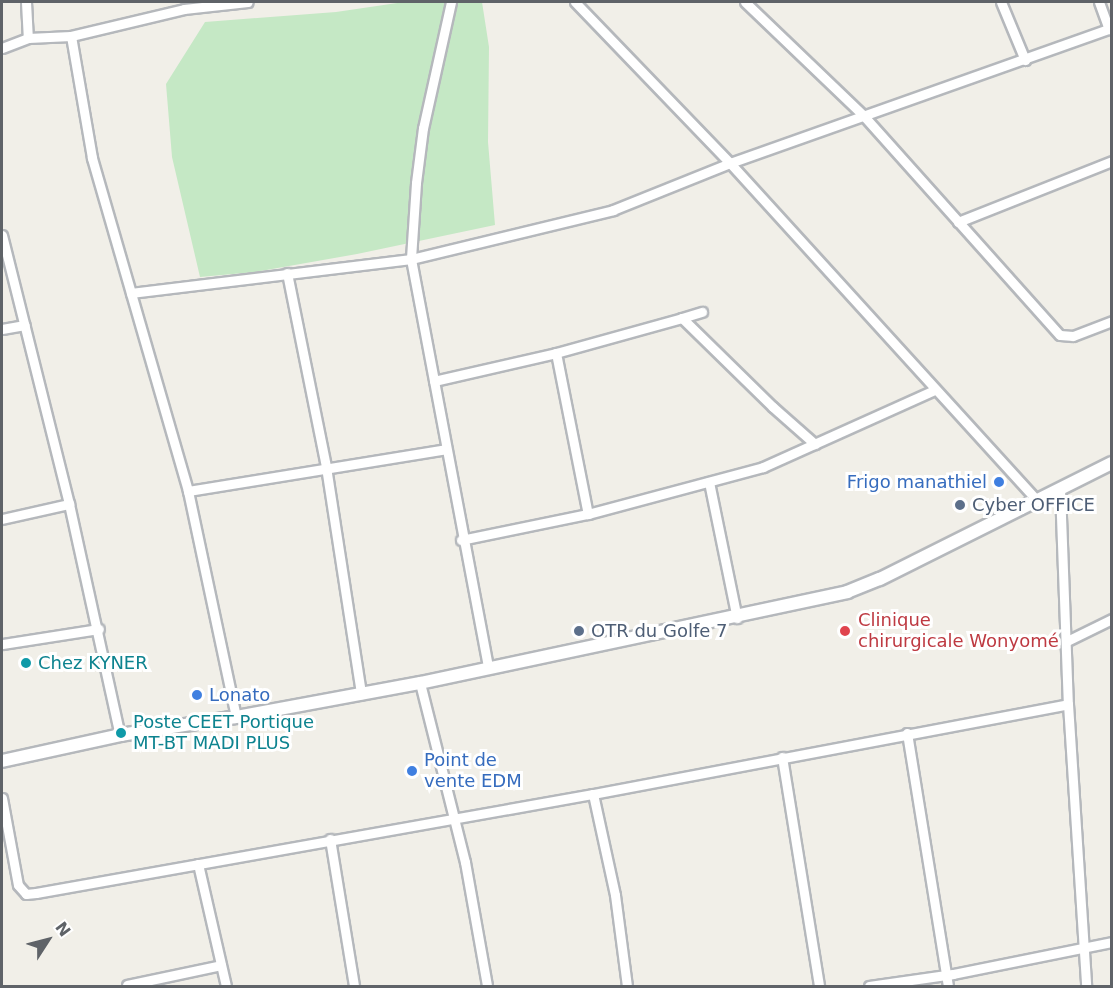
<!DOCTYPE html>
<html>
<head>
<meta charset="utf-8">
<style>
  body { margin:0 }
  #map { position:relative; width:1113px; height:988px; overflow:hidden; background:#f1efe8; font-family:"DejaVu Sans",sans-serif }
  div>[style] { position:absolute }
  .green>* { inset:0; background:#c5e8c5 }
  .roads { filter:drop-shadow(2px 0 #b5b8bc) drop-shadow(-2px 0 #b5b8bc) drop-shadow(0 2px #b5b8bc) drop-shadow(0 -2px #b5b8bc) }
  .minor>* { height:9px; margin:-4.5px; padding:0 4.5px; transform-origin:4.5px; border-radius:4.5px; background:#fff }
  .tertiary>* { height:12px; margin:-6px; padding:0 6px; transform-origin:6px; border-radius:6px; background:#fff }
  .dots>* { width:16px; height:16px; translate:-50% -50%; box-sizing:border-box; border:3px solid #fff; border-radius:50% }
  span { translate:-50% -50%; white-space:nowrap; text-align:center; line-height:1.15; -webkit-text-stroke:6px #fff; paint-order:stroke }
  .shop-label { font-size:18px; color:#366cbe }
  .right { translate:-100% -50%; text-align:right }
  .left { translate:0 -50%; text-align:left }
  .service-label { font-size:18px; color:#4e5e75 }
  .health-label { font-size:18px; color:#be3a42 }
  .culture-label { font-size:18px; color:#0d838f }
  .frame { position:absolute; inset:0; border:3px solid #5f6368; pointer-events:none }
  .north { position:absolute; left:18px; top:910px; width:60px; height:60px; -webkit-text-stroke:4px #fff; paint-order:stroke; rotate:54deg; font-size:16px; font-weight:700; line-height:24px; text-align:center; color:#5f6368 }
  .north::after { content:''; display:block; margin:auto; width:21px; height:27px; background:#5f6368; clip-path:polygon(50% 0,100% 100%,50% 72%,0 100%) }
</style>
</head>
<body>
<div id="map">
  <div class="green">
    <i style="clip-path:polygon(404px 2px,482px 2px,489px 47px,488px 142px,495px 225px,357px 254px,255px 272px,200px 277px,172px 157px,166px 84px,205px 22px,336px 12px)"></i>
  </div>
  <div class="roads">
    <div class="minor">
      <i style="left:26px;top:2px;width:36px;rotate:87deg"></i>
      <i style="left:451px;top:2px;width:129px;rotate:102.5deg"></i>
      <i style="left:423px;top:128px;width:55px;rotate:97.3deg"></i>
      <i style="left:416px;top:183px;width:76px;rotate:93.8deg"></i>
      <i style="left:411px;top:259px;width:416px;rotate:79.3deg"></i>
      <i style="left:575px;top:2px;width:223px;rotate:46.1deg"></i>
      <i style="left:730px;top:163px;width:456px;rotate:47.7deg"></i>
      <i style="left:745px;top:2px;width:163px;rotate:43.8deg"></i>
      <i style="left:863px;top:115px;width:295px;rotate:48.2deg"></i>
      <i style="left:1060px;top:335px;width:13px;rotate:4deg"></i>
      <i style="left:1073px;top:336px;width:42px;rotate:-21deg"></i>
      <i style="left:1001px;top:2px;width:63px;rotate:67.5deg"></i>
      <i style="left:1099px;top:2px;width:29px;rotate:70deg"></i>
      <i style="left:71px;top:36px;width:124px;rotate:80.2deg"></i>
      <i style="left:92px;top:158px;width:347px;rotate:73.9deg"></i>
      <i style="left:188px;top:491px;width:231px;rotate:78deg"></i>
      <i style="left:2px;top:48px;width:28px;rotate:-21deg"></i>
      <i style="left:28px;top:38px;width:43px;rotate:-2.7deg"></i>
      <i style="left:71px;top:36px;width:116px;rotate:-13.4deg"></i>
      <i style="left:184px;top:9px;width:64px;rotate:-6.2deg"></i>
      <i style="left:958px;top:222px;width:166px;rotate:-21.6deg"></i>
      <i style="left:2px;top:235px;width:277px;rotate:76deg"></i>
      <i style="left:69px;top:504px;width:237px;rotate:77.6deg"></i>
      <i style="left:287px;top:273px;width:198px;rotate:78.6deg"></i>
      <i style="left:326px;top:467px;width:230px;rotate:81.2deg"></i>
      <i style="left:131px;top:293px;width:282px;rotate:-6.9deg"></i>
      <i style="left:411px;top:259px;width:208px;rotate:-13.6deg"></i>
      <i style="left:613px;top:210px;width:126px;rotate:-21.9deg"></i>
      <i style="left:730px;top:163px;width:405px;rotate:-19.5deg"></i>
      <i style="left:682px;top:318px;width:21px;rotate:-17deg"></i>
      <i style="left:2px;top:329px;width:23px;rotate:-10deg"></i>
      <i style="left:556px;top:353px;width:164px;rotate:78.8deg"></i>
      <i style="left:434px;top:381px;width:125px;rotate:-12.9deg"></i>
      <i style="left:556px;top:353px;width:131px;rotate:-15.5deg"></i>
      <i style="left:682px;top:318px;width:127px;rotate:44.4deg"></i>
      <i style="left:773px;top:407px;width:56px;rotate:41.4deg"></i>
      <i style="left:709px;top:482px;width:139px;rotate:78.4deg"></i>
      <i style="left:1060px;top:489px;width:215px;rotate:87.9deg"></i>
      <i style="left:1068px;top:704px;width:283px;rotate:86.3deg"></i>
      <i style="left:188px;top:491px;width:261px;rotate:-9.2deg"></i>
      <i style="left:2px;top:519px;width:69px;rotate:-12.6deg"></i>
      <i style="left:461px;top:540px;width:130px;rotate:-11.6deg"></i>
      <i style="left:588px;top:514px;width:181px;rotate:-15deg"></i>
      <i style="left:763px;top:467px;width:188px;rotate:-24.2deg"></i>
      <i style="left:1067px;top:641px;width:50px;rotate:-26.1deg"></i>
      <i style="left:2px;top:644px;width:98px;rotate:-8.8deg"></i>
      <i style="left:420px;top:683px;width:185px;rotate:75.9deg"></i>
      <i style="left:465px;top:862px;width:126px;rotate:79.9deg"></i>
      <i style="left:907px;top:733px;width:256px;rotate:80.8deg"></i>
      <i style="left:782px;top:757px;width:232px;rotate:80.8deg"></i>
      <i style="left:593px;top:794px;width:103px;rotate:77.7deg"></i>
      <i style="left:615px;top:895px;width:92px;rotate:82.5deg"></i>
      <i style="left:2px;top:798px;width:88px;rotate:79.6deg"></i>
      <i style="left:18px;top:885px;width:12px;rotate:48deg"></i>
      <i style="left:26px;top:894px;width:10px;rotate:-6deg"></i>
      <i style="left:36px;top:893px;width:566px;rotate:-10.08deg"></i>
      <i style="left:593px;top:794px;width:483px;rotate:-10.7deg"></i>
      <i style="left:330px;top:839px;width:149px;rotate:80.7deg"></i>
      <i style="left:198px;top:864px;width:125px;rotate:77.1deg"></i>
      <i style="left:127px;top:985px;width:96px;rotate:-12deg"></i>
      <i style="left:869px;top:986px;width:85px;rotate:-8.1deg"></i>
      <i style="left:953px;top:974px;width:162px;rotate:-11.4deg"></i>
    </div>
    <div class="tertiary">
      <i style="left:2px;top:761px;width:121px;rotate:-12.4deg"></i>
      <i style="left:120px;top:735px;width:117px;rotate:-8.8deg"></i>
      <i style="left:236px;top:717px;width:187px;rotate:-10.5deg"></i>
      <i style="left:420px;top:683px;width:437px;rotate:-12deg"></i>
      <i style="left:847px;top:592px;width:35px;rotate:-22deg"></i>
      <i style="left:880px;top:579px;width:259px;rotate:-26.6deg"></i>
    </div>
  </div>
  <div class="dots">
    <i style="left:999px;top:482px;background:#3f7fe0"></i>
    <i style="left:960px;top:505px;background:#5c6f8a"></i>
    <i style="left:579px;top:631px;background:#5c6f8a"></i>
    <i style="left:845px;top:631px;background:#e0444e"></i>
    <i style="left:26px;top:663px;background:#0f9aa8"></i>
    <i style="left:197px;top:695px;background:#3f7fe0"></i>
    <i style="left:121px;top:733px;background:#0f9aa8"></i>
    <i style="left:412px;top:771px;background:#3f7fe0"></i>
  </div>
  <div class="shop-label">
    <span class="right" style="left:987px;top:482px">Frigo manathiel</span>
    <span class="left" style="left:209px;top:695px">Lonato</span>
    <span class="left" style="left:424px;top:771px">Point de<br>vente EDM</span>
  </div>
  <div class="service-label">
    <span class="left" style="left:972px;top:505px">Cyber OFFICE</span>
    <span class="left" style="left:591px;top:631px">OTR du Golfe 7</span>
  </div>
  <div class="health-label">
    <span class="left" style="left:858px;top:631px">Clinique<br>chirurgicale Wonyomé</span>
  </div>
  <div class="culture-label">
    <span class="left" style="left:38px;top:663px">Chez KYNER</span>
    <span class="left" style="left:133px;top:733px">Poste CEET Portique<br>MT-BT MADI PLUS</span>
  </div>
  <div class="frame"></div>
  <div class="north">N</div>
</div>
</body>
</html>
